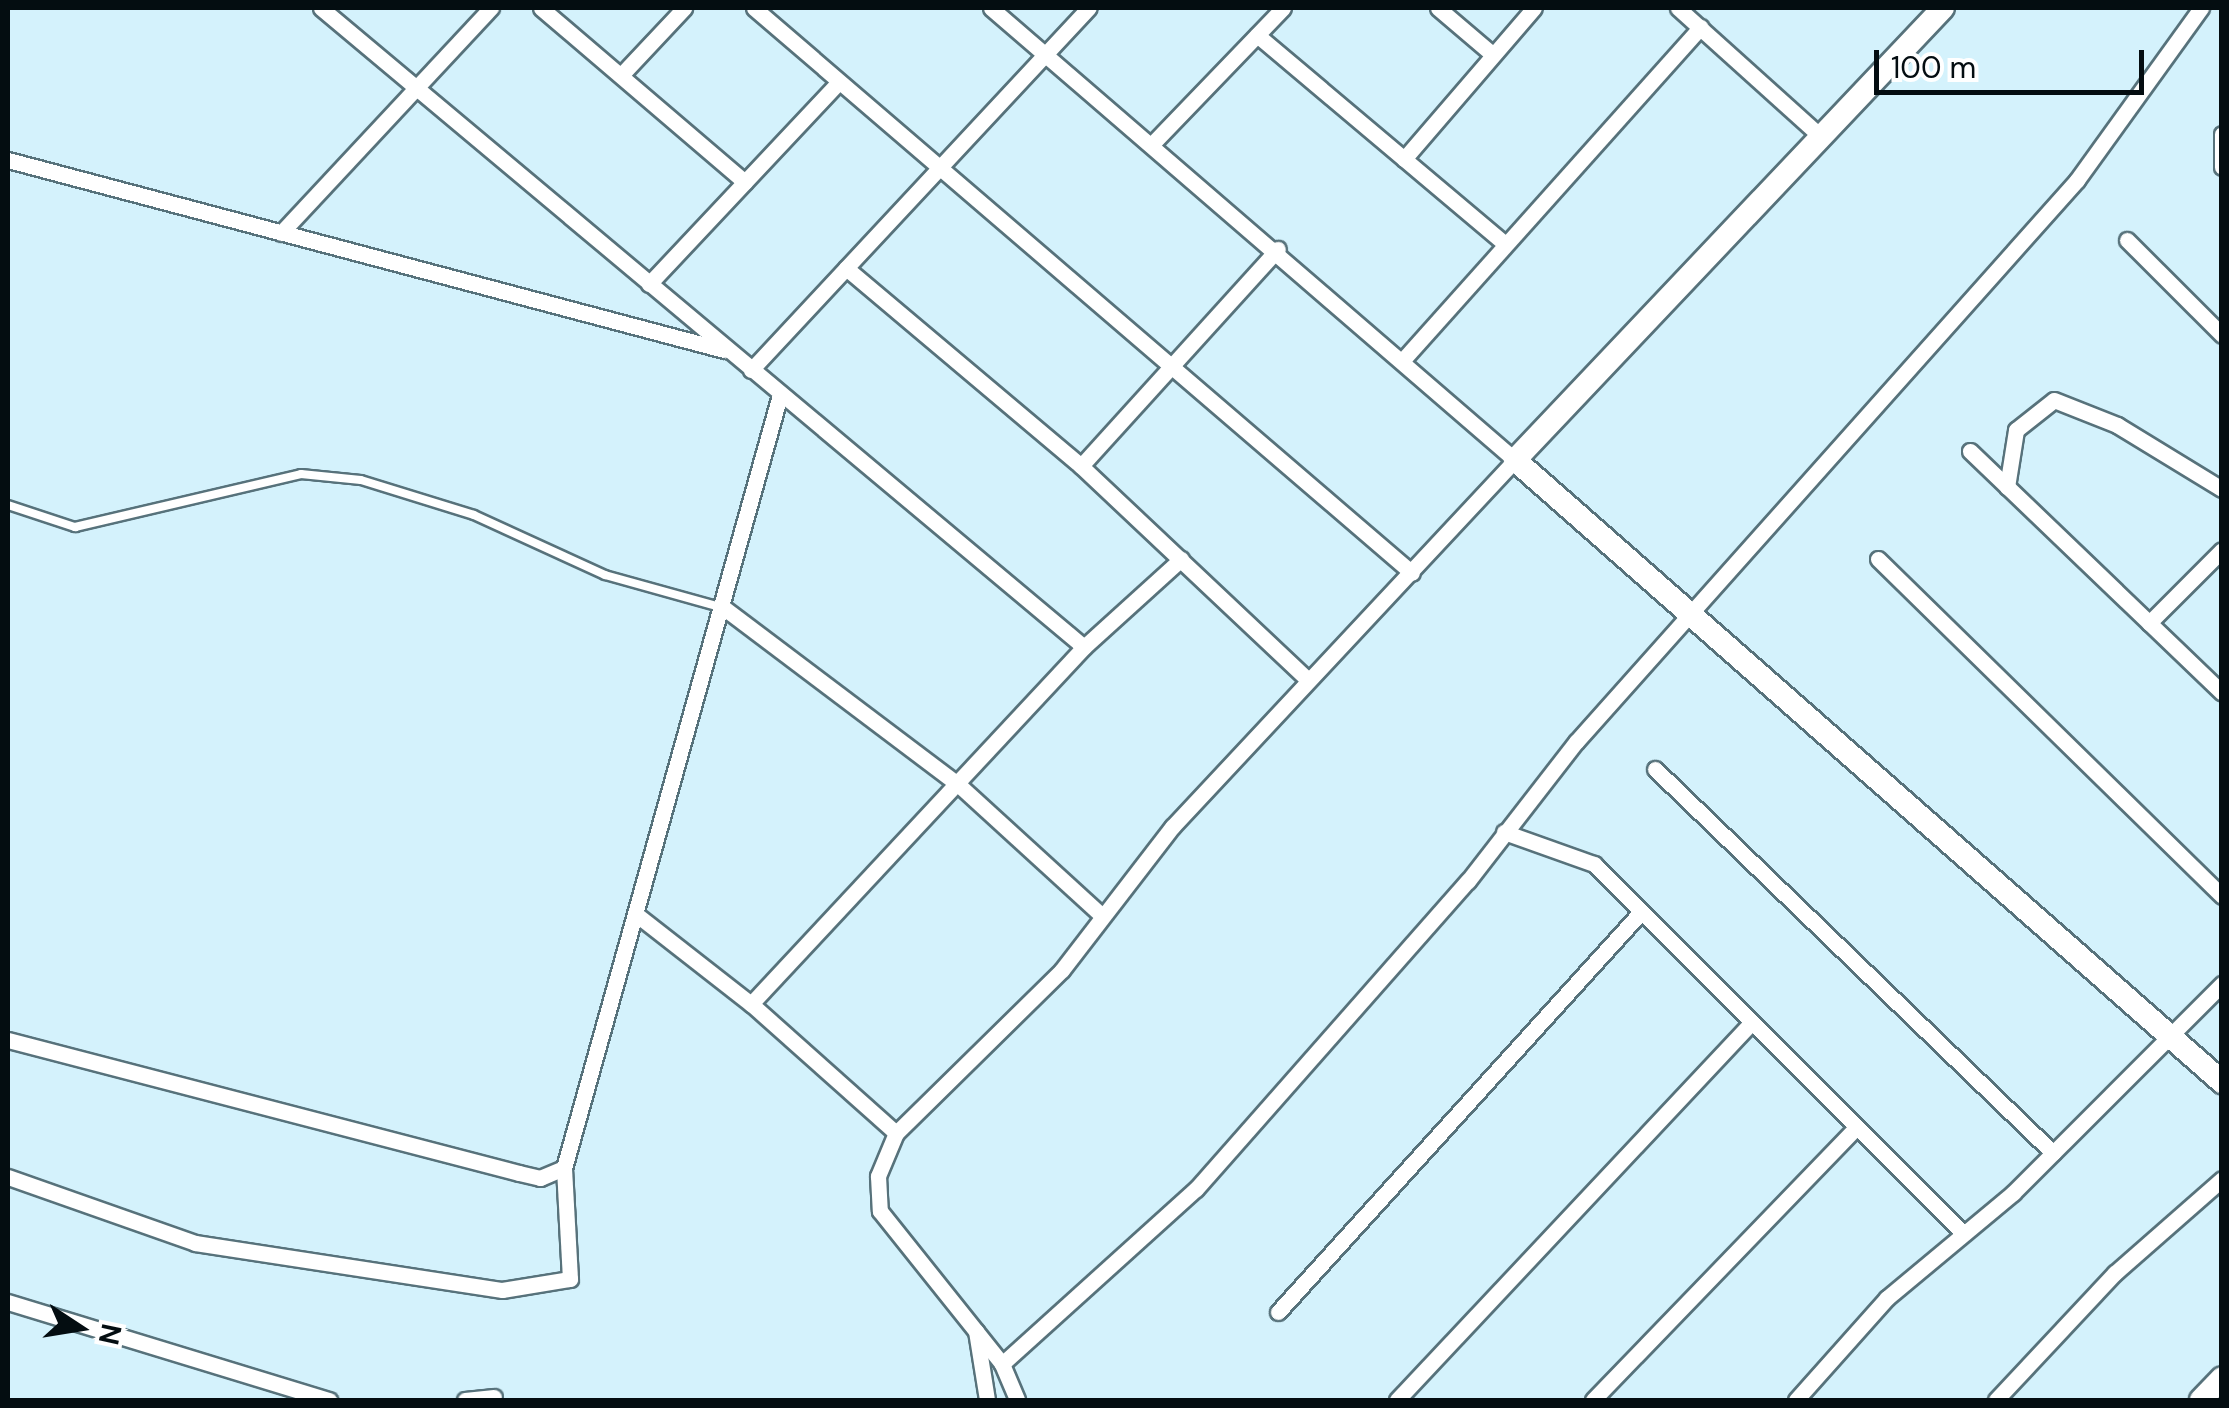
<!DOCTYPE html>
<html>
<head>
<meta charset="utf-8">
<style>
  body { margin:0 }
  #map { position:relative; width:2229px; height:1408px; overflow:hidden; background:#d4f2fc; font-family:"DM Sans",sans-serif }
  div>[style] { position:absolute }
  .roads { filter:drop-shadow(2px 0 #57727b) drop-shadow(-2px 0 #57727b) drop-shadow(0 2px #57727b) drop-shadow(0 -2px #57727b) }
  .lane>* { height:8px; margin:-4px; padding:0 4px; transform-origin:4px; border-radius:4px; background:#fff }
  .street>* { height:15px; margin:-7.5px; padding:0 7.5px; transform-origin:7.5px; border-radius:7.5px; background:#fff }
  .secondary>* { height:22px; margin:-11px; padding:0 11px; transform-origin:11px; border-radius:11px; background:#fff }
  span { translate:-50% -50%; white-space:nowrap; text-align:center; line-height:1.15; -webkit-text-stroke:8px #fff; paint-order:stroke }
  .frame { position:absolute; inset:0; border:10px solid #040d11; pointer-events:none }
  .north { position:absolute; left:30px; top:1278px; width:100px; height:100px; -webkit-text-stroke:8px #fff; paint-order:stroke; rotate:102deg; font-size:28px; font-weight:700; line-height:40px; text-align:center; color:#040d11 }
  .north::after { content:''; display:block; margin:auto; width:35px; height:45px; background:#040d11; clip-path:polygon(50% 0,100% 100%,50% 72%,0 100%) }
  .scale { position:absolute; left:1874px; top:50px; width:270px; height:45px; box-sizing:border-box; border:5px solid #040d11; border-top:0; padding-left:12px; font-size:30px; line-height:35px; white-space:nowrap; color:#040d11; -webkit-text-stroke:8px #fff; paint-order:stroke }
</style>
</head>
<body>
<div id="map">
  <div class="roads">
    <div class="lane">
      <i style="left:8px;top:505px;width:71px;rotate:18.2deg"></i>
      <i style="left:75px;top:527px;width:232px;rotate:-13.2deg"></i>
      <i style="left:301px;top:474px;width:60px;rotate:5.7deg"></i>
      <i style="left:361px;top:480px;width:118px;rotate:17.2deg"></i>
      <i style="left:474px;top:515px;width:144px;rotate:24.6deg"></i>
      <i style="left:605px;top:575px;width:119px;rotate:15.5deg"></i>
    </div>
    <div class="street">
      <i style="left:321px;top:8px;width:995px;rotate:39.95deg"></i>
      <i style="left:541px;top:8px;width:268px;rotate:40.5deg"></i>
      <i style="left:754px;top:8px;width:867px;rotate:40.65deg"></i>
      <i style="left:991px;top:8px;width:692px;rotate:40.78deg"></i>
      <i style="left:1515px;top:460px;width:502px;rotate:133.06deg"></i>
      <i style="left:1172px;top:827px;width:180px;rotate:127.6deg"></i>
      <i style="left:1062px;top:970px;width:233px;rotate:135.5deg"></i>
      <i style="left:896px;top:1133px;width:47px;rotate:112.7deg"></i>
      <i style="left:878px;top:1176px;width:35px;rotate:87deg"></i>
      <i style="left:880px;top:1211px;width:196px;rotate:51.4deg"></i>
      <i style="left:1002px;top:1364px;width:39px;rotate:67deg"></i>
      <i style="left:1438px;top:8px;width:71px;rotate:40.4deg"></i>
      <i style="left:1678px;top:8px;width:190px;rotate:42deg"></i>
      <i style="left:1257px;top:35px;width:324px;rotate:40.1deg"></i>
      <i style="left:624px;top:72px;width:88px;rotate:-46.8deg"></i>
      <i style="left:2222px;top:134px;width:33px;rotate:90deg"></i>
      <i style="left:1154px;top:142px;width:186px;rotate:-46.1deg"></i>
      <i style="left:1404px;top:159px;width:199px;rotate:-49.3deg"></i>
      <i style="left:8px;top:160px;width:741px;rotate:14.86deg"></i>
      <i style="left:281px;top:233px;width:308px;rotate:-47deg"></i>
      <i style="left:2127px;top:240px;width:134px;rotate:45deg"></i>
      <i style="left:846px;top:268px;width:307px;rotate:40.1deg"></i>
      <i style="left:1081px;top:466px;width:312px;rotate:43.3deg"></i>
      <i style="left:649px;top:284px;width:274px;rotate:-46.8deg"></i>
      <i style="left:1402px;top:361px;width:448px;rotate:-48.2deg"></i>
      <i style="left:751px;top:370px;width:495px;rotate:-47deg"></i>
      <i style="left:1970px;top:451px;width:349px;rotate:43.8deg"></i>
      <i style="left:1081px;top:466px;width:293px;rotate:-47.8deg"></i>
      <i style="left:2007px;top:487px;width:58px;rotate:-81deg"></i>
      <i style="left:2016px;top:430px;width:48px;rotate:-38.3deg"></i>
      <i style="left:2054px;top:400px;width:68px;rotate:21.6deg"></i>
      <i style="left:2117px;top:425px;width:123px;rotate:31.4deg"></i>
      <i style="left:1878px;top:559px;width:482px;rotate:44.4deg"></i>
      <i style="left:724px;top:608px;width:296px;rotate:37deg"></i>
      <i style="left:960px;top:786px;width:190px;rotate:42.4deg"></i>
      <i style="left:2149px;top:623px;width:103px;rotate:-45deg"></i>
      <i style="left:1655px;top:769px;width:553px;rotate:43.97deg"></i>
      <i style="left:1504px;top:832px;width:96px;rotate:19.6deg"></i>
      <i style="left:1594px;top:864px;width:522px;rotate:45deg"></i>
      <i style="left:637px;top:915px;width:145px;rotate:38deg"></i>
      <i style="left:8px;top:1040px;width:528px;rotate:14.59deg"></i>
      <i style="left:519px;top:1173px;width:22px;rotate:13deg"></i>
      <i style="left:540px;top:1178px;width:26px;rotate:-23deg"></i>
      <i style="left:896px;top:1133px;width:194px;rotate:-138.3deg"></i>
      <i style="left:751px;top:1004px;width:488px;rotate:-47deg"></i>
      <i style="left:1084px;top:647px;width:131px;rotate:-42.2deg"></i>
      <i style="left:8px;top:1177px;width:198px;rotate:19.4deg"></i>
      <i style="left:195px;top:1243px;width:311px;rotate:8.7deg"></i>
      <i style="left:502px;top:1290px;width:69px;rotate:-9.2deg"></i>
      <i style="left:570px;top:1279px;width:111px;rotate:-93.1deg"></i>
      <i style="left:564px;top:1168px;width:803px;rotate:-74.39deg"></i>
      <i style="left:8px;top:1302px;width:336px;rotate:17deg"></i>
      <i style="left:1278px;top:1312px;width:539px;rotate:-47.78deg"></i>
      <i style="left:976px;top:1331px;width:70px;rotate:80.9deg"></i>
      <i style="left:1002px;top:1364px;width:261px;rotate:-42.1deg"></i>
      <i style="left:1196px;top:1189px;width:411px;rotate:-48.6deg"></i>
      <i style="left:1468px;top:881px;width:176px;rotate:-52.2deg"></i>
      <i style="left:1576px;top:742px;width:753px;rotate:-48.28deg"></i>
      <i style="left:2077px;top:180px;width:212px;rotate:-54.2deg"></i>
      <i style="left:465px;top:1400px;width:29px;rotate:-6deg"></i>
      <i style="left:1397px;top:1400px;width:517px;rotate:-46.8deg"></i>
      <i style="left:1593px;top:1400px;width:377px;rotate:-46deg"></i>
      <i style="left:1796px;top:1400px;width:137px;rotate:-48.3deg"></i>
      <i style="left:1887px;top:1298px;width:164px;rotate:-39.8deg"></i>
      <i style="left:2013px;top:1193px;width:296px;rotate:-45deg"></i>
      <i style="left:1996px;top:1400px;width:174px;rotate:-46.9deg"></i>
      <i style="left:2115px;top:1273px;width:142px;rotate:-41.3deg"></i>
    </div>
    <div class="secondary">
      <i style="left:1943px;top:8px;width:622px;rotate:133.44deg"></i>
      <i style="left:1515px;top:460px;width:942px;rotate:41.34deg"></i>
      <i style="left:2201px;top:1400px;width:30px;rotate:-46deg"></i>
    </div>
  </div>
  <div class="frame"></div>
  <div class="north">N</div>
  <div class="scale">100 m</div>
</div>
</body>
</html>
